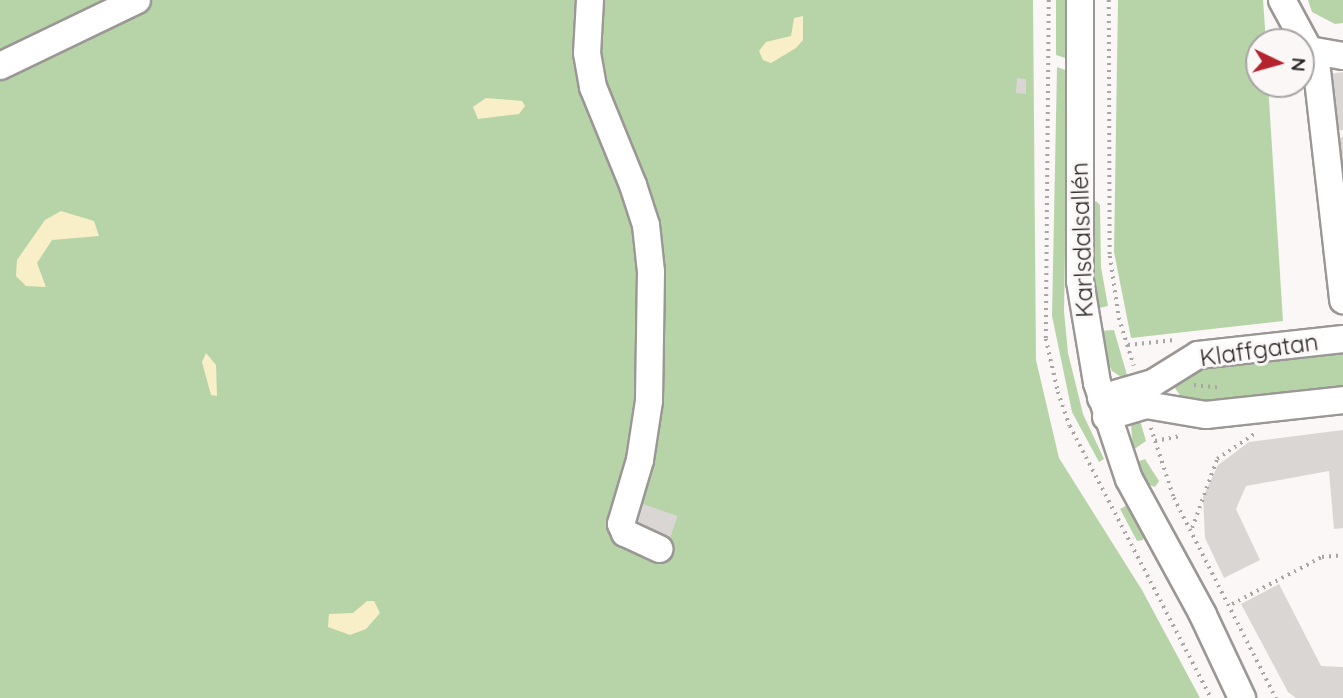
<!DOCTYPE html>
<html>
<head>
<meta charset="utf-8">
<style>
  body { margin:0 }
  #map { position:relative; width:1343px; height:698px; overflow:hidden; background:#fbf7f6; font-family:Quicksand,sans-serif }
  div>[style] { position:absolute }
  .green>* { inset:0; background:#b7d4a9 }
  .sand>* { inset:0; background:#f8efc9 }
  .building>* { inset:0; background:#d9d6d4; transform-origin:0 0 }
  .path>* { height:3.5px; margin-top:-1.75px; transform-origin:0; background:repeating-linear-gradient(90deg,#a8a5a4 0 2px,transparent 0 7px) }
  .roads { filter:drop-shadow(2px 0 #9a9795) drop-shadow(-2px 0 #9a9795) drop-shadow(0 2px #9a9795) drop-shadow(0 -2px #9a9795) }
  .minor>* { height:26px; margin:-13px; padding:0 13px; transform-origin:13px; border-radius:13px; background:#fff }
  span { translate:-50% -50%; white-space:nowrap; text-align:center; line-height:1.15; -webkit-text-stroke:6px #fbf7f6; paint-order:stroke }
  .street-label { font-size:24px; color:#2a2828 }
  .north { position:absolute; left:1245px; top:28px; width:70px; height:70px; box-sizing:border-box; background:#fbf7f6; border:2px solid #a7a4a4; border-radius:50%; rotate:95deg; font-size:19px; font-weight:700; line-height:28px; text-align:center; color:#2a2828 }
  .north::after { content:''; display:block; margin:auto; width:24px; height:32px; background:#b5242e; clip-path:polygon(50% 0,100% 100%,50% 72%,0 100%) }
</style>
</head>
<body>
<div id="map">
  <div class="green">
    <i style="clip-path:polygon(0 0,1033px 0,1036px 360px,1059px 458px,1142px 590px,1200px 698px,0 698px)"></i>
    <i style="clip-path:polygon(1056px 0,1069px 0,1065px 58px,1056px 55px)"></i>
    <i style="clip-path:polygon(1118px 0,1263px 0,1266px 42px,1259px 42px,1259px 84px,1268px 84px,1283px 321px,1131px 338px,1114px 252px)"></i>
    <i style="clip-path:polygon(1308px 0,1343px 0,1343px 23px,1335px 24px,1312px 12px)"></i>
    <i style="clip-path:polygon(1057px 67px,1068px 71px,1064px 311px,1068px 353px,1083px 414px,1104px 459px,1099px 462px,1072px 412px,1052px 316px)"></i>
    <i style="clip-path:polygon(1096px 201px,1100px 205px,1101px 267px,1108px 306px,1095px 309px,1091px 205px)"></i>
    <i style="clip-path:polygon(1114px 330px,1129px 382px,1112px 371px,1104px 355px,1099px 331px)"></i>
    <i style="clip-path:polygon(1343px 344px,1343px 394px,1225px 408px,1183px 400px,1175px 388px,1176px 379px,1211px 359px)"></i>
    <i style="clip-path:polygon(1139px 417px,1146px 441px,1133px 450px,1131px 425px)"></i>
    <i style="clip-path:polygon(1145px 459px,1159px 481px,1155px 487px,1147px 484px,1137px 462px)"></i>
    <i style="clip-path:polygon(1129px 504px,1145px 532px,1143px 540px,1137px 541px,1120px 509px)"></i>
  </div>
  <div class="sand">
    <i style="clip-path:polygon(803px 16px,803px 40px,796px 48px,771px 63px,763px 60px,759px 51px,766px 42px,791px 36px,794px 18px)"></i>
    <i style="clip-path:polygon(486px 98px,522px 101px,525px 106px,519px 114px,478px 119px,473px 107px)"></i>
    <i style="clip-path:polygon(61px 211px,94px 221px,99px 236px,52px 240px,37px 263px,46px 287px,26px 286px,16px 276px,17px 260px,45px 220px)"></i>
    <i style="clip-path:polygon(206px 353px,216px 365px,217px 396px,211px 395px,202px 362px)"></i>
    <i style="clip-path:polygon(367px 601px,374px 601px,380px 613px,366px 629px,350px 635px,328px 627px,329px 614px,353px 613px)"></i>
  </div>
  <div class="building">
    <i style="clip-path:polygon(1343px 72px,1343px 130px,1335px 131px,1330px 74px)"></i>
    <i style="clip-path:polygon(1017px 78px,1026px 79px,1026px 94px,1016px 93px)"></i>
    <i style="clip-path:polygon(1343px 137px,1343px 201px,1333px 139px)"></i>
    <i style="clip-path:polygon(1343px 430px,1343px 528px,1334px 529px,1329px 471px,1246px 486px,1236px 509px,1260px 560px,1224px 578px,1205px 538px,1203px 497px,1218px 465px,1249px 442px)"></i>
    <i style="left:637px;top:502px;width:43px;height:30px;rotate:19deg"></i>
    <i style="clip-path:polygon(1279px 584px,1321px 666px,1343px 667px,1343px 698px,1296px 698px,1288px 692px,1241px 604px)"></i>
  </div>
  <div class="path">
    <i style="left:1049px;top:0;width:339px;rotate:90.5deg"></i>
    <i style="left:1046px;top:339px;width:54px;rotate:77.2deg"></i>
    <i style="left:1058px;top:392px;width:36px;rotate:71deg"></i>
    <i style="left:1070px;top:426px;width:306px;rotate:62.6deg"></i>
    <i style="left:1109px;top:0;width:256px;rotate:89.8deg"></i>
    <i style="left:1110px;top:256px;width:63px;rotate:81.7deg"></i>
    <i style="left:1119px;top:318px;width:50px;rotate:72.6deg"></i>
    <i style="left:1128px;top:345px;width:47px;rotate:-6.1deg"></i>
    <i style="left:1194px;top:385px;width:27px;rotate:6deg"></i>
    <i style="left:1151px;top:428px;width:74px;rotate:71.8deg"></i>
    <i style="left:1174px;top:498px;width:225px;rotate:63deg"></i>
    <i style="left:1155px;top:441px;width:25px;rotate:-11deg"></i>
    <i style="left:1192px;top:528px;width:73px;rotate:-70.1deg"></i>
    <i style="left:1217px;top:459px;width:45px;rotate:-34deg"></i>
    <i style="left:1232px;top:604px;width:102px;rotate:-27.6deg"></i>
    <i style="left:1322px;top:557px;width:21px;rotate:-5deg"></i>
  </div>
  <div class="roads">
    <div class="minor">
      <i style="left:590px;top:0;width:53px;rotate:93.2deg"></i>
      <i style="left:587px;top:53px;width:35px;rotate:80deg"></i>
      <i style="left:593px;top:87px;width:106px;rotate:67.8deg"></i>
      <i style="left:633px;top:185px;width:42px;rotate:72deg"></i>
      <i style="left:646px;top:225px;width:47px;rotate:83.9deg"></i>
      <i style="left:651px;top:272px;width:129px;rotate:90.9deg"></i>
      <i style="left:649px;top:401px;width:60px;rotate:98.7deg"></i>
      <i style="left:640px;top:460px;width:67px;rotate:106.5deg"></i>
      <i style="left:621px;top:524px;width:10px;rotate:66deg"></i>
      <i style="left:625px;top:533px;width:38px;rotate:25deg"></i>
      <i style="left:1080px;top:0;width:281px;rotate:90deg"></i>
      <i style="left:1080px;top:281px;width:103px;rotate:80.5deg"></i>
      <i style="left:1097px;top:383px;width:101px;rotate:71.6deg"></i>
      <i style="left:1129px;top:479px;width:155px;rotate:61.4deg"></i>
      <i style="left:1203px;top:615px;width:92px;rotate:64.8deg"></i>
      <i style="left:1282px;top:0;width:57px;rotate:61.6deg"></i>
      <i style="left:1309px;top:50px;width:35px;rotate:10deg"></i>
      <i style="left:1315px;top:53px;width:249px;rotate:83.5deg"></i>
      <i style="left:0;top:66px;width:152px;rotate:-25.7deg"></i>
      <i style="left:1101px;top:398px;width:54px;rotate:-16.1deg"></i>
      <i style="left:1153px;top:383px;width:53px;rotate:-31.9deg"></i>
      <i style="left:1198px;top:355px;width:146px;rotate:-6.3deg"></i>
      <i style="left:1106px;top:417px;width:42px;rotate:-16.7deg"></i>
      <i style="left:1146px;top:405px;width:61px;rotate:9.5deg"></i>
      <i style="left:1206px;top:415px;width:138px;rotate:-6.2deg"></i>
    </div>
  </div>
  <div class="street-label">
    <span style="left:1082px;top:240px;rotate:-92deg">Karlsdalsallén</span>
    <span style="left:1259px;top:350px;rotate:-8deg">Klaffgatan</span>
  </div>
  <div class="north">N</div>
</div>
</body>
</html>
